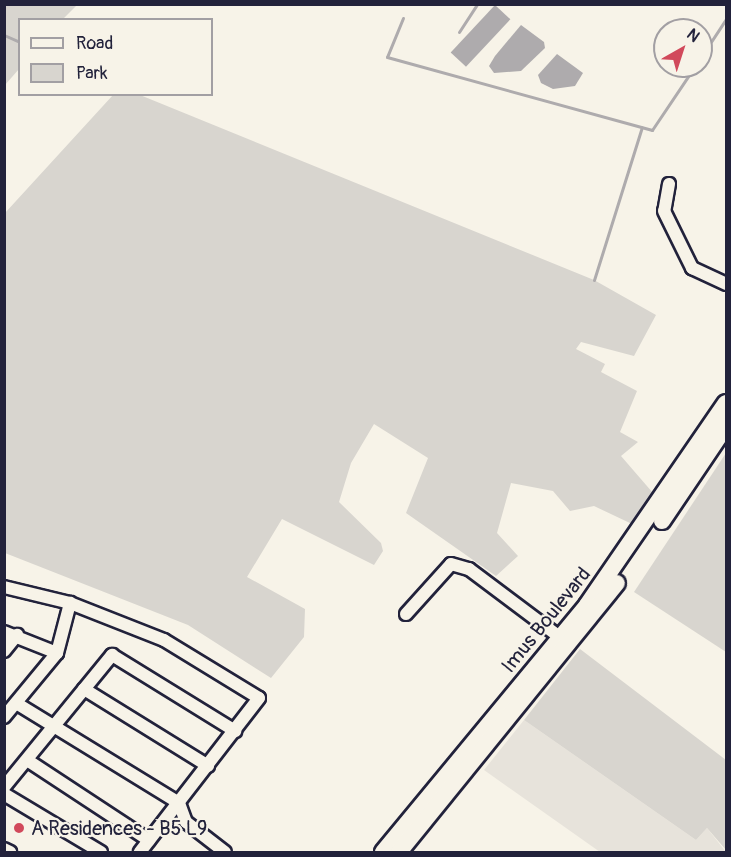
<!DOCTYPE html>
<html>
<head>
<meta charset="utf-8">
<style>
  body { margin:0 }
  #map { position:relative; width:731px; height:857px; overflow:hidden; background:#f7f3e8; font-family:Pangolin,sans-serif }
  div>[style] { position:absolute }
  .built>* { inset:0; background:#e7e3db }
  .green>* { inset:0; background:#d8d5cf }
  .water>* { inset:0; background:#aeabad; transform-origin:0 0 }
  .stream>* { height:3px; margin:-1.5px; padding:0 1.5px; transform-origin:1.5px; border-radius:1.5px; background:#aeabad }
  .roads { filter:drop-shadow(2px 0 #22223b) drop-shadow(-2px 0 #22223b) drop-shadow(0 2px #22223b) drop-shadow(0 -2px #22223b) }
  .minor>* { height:12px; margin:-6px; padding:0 6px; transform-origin:6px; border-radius:6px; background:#f7f3e8 }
  .secondary>* { height:16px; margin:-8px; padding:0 8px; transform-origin:8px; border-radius:8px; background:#f7f3e8 }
  .dots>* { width:16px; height:16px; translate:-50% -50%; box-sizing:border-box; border:3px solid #f7f3e8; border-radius:50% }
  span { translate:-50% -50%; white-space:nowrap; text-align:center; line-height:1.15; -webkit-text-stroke:4.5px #f7f3e8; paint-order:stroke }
  .street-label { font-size:20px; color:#22223b }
  .poi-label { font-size:20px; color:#22223b }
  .left { translate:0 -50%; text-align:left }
  .frame { position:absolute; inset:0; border:6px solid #22223b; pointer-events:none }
  .legend { position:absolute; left:18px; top:18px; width:195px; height:78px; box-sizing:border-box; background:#f7f3e8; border:2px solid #a29fa3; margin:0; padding:8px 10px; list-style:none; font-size:18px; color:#22223b }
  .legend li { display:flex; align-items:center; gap:12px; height:30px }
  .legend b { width:30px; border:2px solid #a29fa3 }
  .north { position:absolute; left:653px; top:18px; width:60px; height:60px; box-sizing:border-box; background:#f7f3e8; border:2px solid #a29fa3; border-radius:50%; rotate:39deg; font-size:16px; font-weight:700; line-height:24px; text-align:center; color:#22223b }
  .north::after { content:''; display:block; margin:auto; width:21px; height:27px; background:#d1495b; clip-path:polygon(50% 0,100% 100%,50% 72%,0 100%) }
</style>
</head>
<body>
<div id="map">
  <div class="built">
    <i style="clip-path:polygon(524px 720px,696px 840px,707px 828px,726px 852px,600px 852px,484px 770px)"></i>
  </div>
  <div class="green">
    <i style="clip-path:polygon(5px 4px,77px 5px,63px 19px,20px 20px,19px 69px,5px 85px)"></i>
    <i style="clip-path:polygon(113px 95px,140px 95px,594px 280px,656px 315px,634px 356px,581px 342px,576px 349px,605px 364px,601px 372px,637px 391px,620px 432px,638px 442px,621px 456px,653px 493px,632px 524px,594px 506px,570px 511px,553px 491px,511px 483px,497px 533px,518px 556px,496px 576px,406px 513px,428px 458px,374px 424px,351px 463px,339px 502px,381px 543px,383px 551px,374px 565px,282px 519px,247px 577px,305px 609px,304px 637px,271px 678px,188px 625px,5px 553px,5px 213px)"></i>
    <i style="clip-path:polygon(726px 453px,726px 652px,634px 592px)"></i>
    <i style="clip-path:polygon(580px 649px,726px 760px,726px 850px,707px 828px,696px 840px,524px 720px)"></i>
  </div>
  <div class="water">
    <i style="left:495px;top:5px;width:21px;height:65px;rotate:43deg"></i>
    <i style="clip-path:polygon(521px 25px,544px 42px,545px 48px,521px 71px,494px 73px,489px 66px,495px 56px)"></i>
    <i style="clip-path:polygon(557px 54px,583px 73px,575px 86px,553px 89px,541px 83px,538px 75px)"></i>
  </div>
  <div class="stream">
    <i style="left:403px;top:18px;width:42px;rotate:112.3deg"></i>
    <i style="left:387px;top:57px;width:275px;rotate:15.4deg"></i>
    <i style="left:652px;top:130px;width:77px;rotate:-56.1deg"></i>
    <i style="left:459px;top:32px;width:33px;rotate:-57deg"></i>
    <i style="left:4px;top:35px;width:17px;rotate:24deg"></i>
    <i style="left:701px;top:57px;width:45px;rotate:-56.7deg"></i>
    <i style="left:594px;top:280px;width:160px;rotate:-72.6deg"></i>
  </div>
  <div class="roads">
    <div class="minor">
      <i style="left:669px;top:184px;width:27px;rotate:100deg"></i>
      <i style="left:664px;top:211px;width:64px;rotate:63.8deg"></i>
      <i style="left:692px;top:268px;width:38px;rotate:25deg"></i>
      <i style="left:4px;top:587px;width:68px;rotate:13.6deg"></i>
      <i style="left:406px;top:614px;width:67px;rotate:-48deg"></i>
      <i style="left:451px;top:564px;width:19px;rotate:16deg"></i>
      <i style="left:469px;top:569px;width:120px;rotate:36.9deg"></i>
      <i style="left:4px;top:632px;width:57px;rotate:21.6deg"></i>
      <i style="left:4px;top:651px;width:21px;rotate:-51deg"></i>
      <i style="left:84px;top:689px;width:146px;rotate:31.8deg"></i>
      <i style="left:16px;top:703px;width:191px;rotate:31.5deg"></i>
      <i style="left:179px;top:803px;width:20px;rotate:70deg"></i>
      <i style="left:186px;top:822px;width:49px;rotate:37.6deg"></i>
      <i style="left:4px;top:717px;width:83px;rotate:-50.4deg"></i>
      <i style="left:57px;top:653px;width:52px;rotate:-75.4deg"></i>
      <i style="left:70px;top:603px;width:101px;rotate:21.5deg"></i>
      <i style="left:164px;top:640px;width:111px;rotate:31.4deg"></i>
      <i style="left:259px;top:698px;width:195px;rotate:127.7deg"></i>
      <i style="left:27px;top:760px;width:146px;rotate:33.3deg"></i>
      <i style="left:4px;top:787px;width:171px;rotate:-50.7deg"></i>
      <i style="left:112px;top:655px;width:145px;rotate:31.7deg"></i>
      <i style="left:4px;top:794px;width:113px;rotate:30.9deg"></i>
      <i style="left:4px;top:849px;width:7px;rotate:27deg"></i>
    </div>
    <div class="secondary">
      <i style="left:662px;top:521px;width:115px;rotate:-56deg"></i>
      <i style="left:383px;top:852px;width:320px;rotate:-50.4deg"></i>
      <i style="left:587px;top:605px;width:245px;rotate:-55.5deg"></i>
      <i style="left:399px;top:852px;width:346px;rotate:-51deg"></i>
    </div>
  </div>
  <div class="dots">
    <i style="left:19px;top:828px;background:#d1495b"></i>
  </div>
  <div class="street-label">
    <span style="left:546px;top:620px;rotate:-51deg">Imus Boulevard</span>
  </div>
  <div class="poi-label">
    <span class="left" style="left:31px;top:828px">A Residences - B5 L9</span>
  </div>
  <div class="frame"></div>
  <ul class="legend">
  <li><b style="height:8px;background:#f7f3e8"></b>Road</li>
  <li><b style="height:16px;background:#d8d5cf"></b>Park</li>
  </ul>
  <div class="north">N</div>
</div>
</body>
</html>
